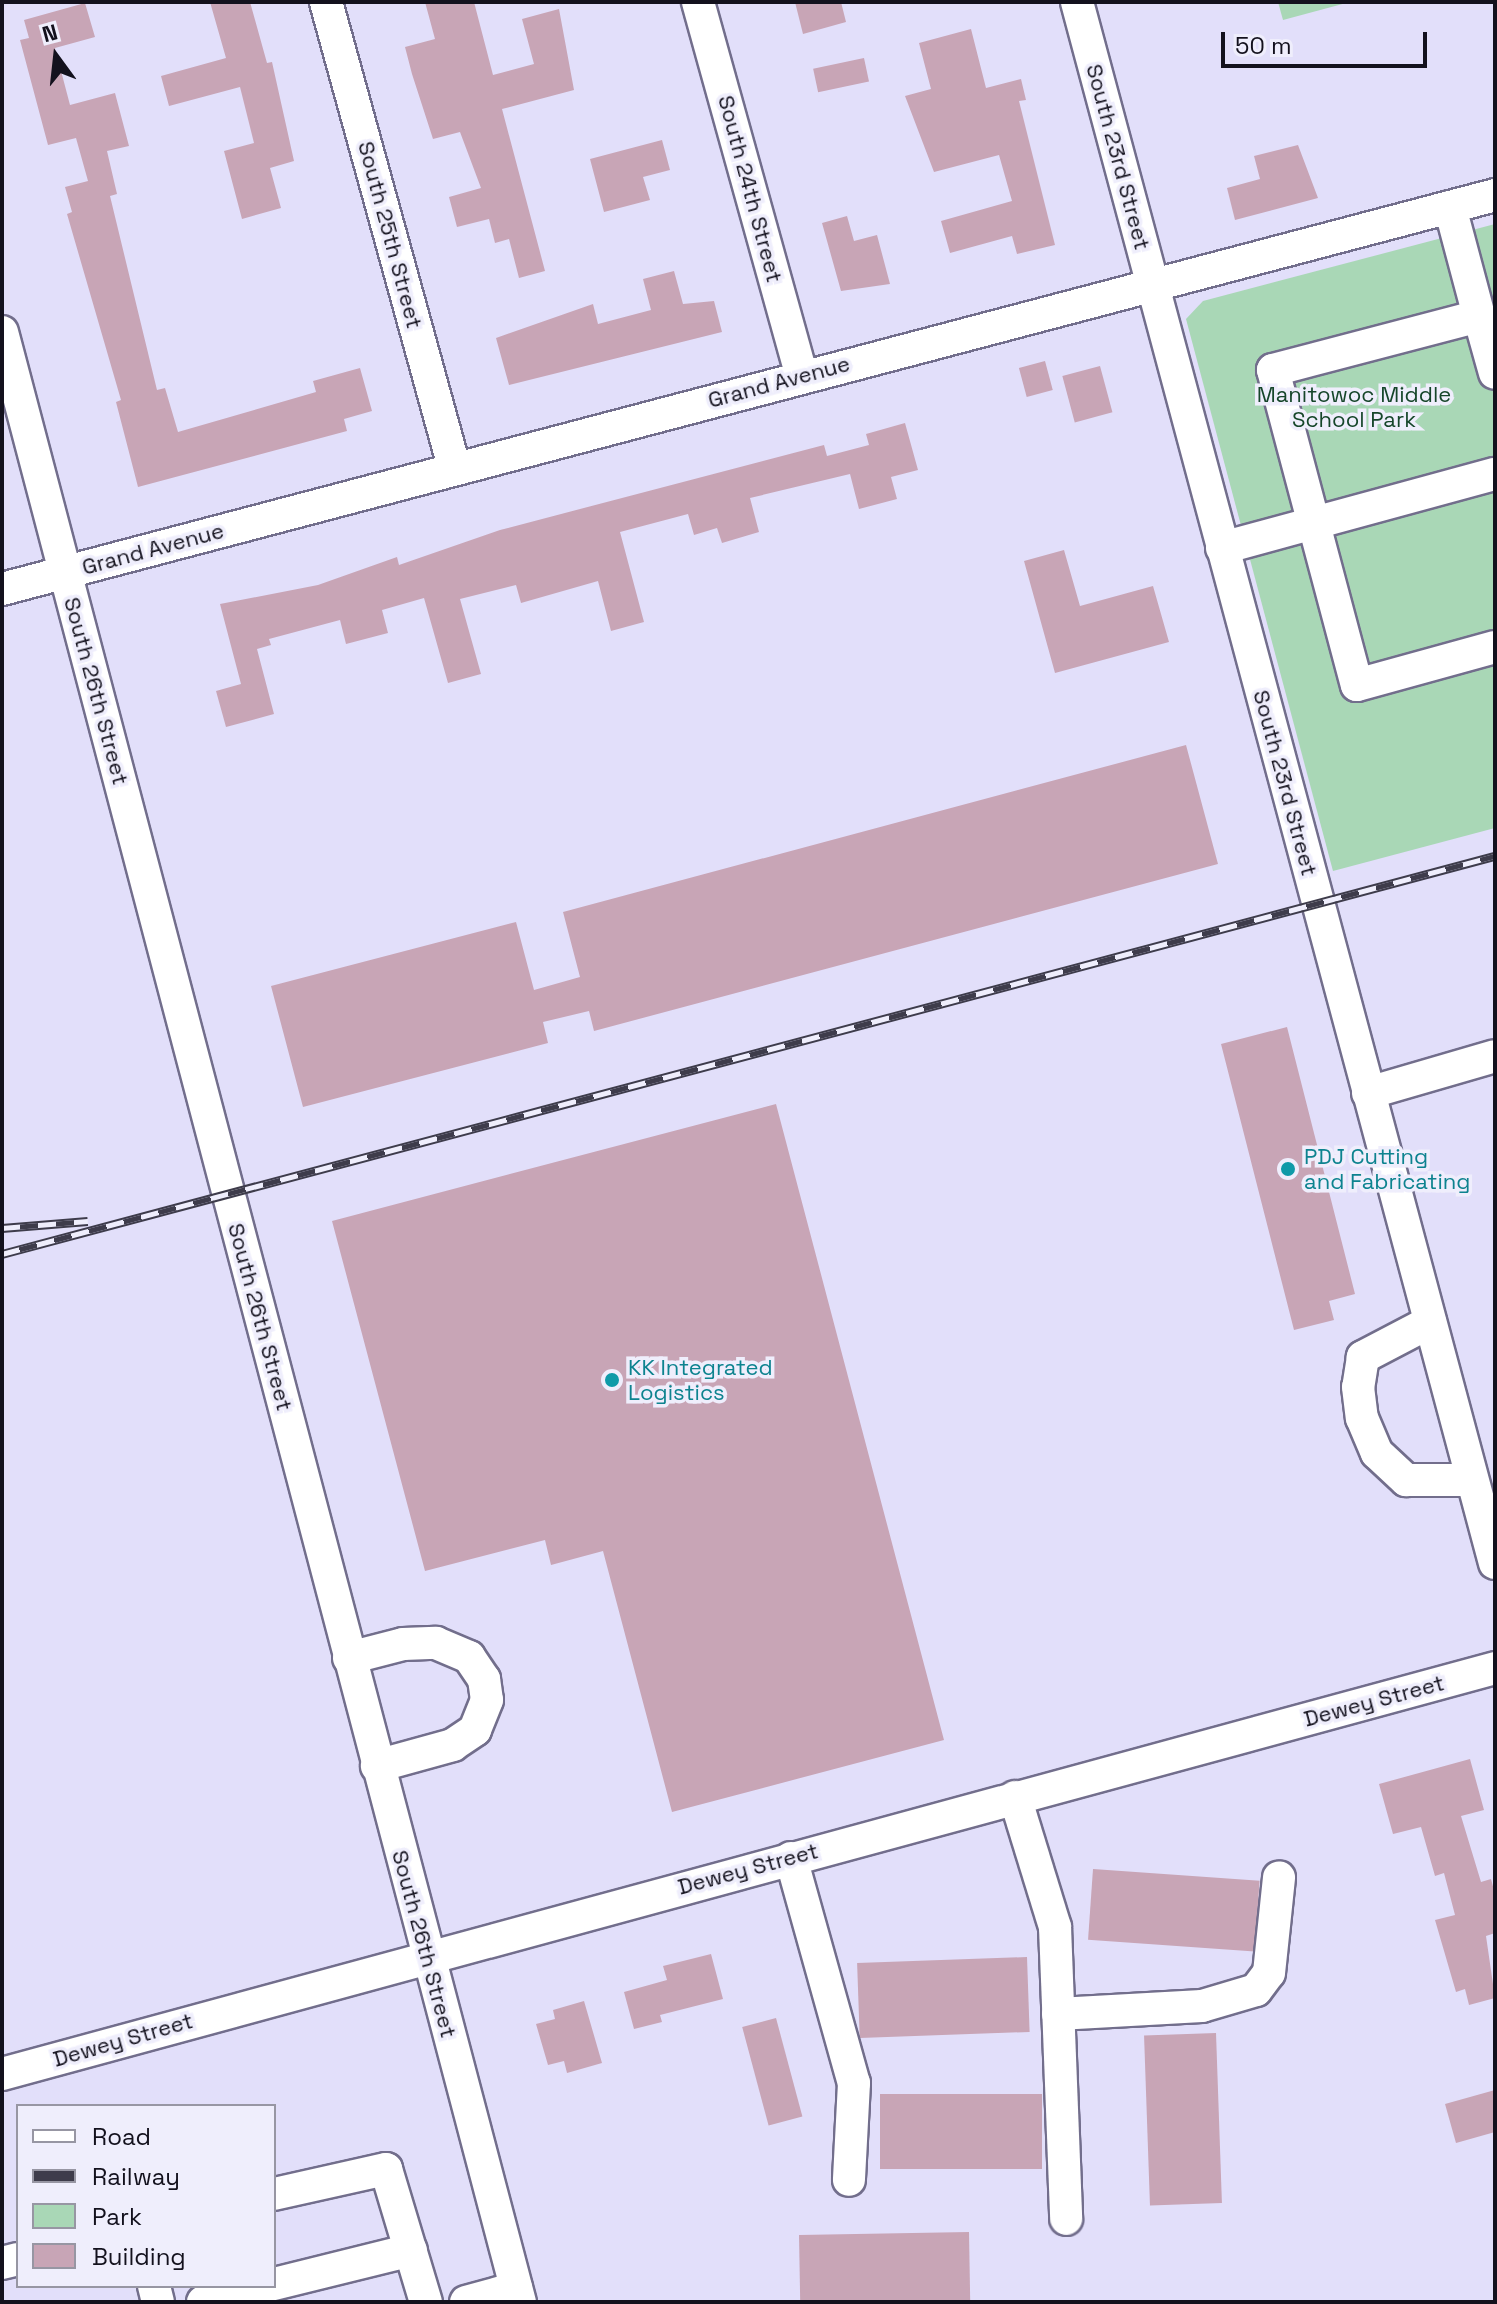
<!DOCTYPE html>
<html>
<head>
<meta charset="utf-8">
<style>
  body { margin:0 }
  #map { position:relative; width:1497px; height:2304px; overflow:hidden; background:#e2dffa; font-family:"Space Grotesk",sans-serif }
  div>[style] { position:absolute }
  .green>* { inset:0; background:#a9d7b6 }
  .building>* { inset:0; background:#c8a5b6; transform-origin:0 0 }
  .roads { filter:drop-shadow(2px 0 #726e8c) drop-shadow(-2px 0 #726e8c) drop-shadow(0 2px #726e8c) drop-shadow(0 -2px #726e8c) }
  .minor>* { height:32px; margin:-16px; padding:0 16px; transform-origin:16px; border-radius:16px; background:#fff }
  .rail>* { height:9px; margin-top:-4.5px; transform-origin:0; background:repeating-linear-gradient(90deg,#efeefc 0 18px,#3e3c4b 0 36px); box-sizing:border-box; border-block:2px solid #3e3c4b }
  .dots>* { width:22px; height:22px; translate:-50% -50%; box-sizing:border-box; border:4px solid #efeefc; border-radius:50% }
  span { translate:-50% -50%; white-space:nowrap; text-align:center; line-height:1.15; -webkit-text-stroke:7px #efeefc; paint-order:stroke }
  .street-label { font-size:22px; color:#13111d }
  .park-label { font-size:22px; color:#16462a }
  .culture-label { font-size:22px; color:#0d838f }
  .left { translate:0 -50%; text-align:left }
  .frame { position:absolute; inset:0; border:4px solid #13111d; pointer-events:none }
  .legend { position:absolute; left:16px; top:2104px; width:260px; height:184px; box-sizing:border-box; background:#efeefc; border:2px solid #9796a3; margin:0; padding:10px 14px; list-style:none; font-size:24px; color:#13111d }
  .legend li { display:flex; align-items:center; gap:16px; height:40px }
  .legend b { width:40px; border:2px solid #9796a3 }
  .north { position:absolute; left:16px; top:16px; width:80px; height:80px; -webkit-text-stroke:6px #efeefc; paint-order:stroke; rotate:345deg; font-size:22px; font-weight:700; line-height:32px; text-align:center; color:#13111d }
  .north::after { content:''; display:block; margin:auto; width:28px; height:36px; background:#13111d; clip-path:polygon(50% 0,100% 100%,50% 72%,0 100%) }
  .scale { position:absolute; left:1221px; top:32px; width:206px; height:36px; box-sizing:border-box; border:4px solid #13111d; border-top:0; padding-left:10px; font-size:24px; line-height:28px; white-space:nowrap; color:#13111d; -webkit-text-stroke:6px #efeefc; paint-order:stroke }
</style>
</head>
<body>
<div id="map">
  <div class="green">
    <i style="clip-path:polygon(1278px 2px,1350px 2px,1283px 20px)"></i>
    <i style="clip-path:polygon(1495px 224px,1495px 828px,1333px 871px,1186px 319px,1203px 301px)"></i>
  </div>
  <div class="building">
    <i style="clip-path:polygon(210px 2px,250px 2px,267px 63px,272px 62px,294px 161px,270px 168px,281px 208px,242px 219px,224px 151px,254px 143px,240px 87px,169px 106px,161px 76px,226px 58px)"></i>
    <i style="clip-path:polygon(425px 2px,474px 2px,493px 75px,534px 64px,522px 19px,559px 9px,574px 90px,502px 109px,545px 271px,519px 278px,509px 239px,495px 243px,489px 219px,457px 227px,449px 197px,481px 188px,460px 132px,433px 139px,412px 74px,405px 47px,435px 39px)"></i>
    <i style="clip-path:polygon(795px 2px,841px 2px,846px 22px,803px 34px)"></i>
    <i style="clip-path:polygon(85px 3px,95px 37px,55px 48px,70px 105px,115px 93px,129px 146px,107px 151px,117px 194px,110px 196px,157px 390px,165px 388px,178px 432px,316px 392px,313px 381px,360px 368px,372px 411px,344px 419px,347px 431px,138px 487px,116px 402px,121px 400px,67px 214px,72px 212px,65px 187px,88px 181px,76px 138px,48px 145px,20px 40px,29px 38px,24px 20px)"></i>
    <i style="clip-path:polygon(971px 29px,986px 88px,1021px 79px,1026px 100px,1019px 101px,1055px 245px,1017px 254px,1012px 236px,950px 253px,941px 221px,1012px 201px,999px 155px,934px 172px,905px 96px,931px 89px,919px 43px)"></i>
    <i style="left:864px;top:58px;width:24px;height:52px;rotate:78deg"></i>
    <i style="clip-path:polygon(662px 140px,670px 170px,643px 177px,650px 200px,604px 212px,590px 159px)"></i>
    <i style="clip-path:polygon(1298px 145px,1318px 198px,1235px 220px,1227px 188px,1260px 179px,1254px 156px)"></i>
    <i style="clip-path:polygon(847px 216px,854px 241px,877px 235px,890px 284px,841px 291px,822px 223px)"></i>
    <i style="clip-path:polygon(674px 271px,683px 304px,714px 301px,722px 332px,509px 385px,496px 338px,593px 304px,598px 324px,651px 310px,643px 279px)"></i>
    <i style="left:1045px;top:361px;width:30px;height:27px;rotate:75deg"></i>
    <i style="left:1100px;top:366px;width:48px;height:39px;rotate:75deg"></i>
    <i style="clip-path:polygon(905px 423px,918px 470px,891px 477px,897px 499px,859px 509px,850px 474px,750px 498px,759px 532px,722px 543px,717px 528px,694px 535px,688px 514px,620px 532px,644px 622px,611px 631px,598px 581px,521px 603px,516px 585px,460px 599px,481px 674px,448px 683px,424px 598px,382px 610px,388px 633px,346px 644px,340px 620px,269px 639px,271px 645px,257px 649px,274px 714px,226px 727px,216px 691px,241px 684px,220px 604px,318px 585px,397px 557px,399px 565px,500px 530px,824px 445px,827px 456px,869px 445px,866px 434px)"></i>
    <i style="clip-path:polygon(1064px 550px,1080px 606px,1153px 586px,1169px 642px,1055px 673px,1024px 561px)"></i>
    <i style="clip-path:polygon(1186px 745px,1218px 864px,594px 1031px,589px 1011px,543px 1022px,548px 1043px,303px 1107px,271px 986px,516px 922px,534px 990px,580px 977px,563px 912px)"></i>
    <i style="clip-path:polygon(1287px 1027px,1355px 1294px,1329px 1301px,1334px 1320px,1294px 1330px,1221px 1044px)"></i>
    <i style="clip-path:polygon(776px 1104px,944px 1740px,672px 1812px,603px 1551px,551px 1565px,545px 1540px,425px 1571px,332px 1221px)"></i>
    <i style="clip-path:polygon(1470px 1759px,1484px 1810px,1461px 1816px,1481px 1882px,1491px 1879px,1495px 1894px,1495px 1933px,1486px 1936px,1495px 1998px,1469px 2005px,1465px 1989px,1456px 1992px,1435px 1920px,1455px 1915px,1444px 1873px,1435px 1876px,1421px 1827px,1393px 1834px,1379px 1784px)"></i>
    <i style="left:1093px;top:1869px;width:167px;height:71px;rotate:4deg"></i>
    <i style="clip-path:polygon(711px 1954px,723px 1999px,660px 2015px,662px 2022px,634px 2029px,624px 1992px,667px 1980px,663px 1966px)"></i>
    <i style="left:1027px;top:1957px;width:75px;height:170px;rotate:88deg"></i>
    <i style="clip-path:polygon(584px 2001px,602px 2063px,567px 2073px,564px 2061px,548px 2065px,536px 2024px,555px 2019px,553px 2010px)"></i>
    <i style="left:776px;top:2018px;width:102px;height:35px;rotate:75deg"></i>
    <i style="left:1216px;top:2033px;width:170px;height:72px;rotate:88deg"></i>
    <i style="clip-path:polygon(1495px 2090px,1495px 2132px,1456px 2143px,1445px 2104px)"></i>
    <i style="left:880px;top:2094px;width:162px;height:75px"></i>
    <i style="left:969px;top:2232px;width:70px;height:170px;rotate:89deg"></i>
  </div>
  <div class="roads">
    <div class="minor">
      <i style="left:326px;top:2px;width:483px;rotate:74.6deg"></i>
      <i style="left:698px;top:2px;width:388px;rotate:74.5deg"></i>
      <i style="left:1077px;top:2px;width:1616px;rotate:75.01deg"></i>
      <i style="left:1450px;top:207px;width:113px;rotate:75.1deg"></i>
      <i style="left:1479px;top:316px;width:213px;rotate:165.3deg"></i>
      <i style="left:1273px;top:370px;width:326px;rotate:75.1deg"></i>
      <i style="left:1357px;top:685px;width:143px;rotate:-15.4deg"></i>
      <i style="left:1479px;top:316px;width:59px;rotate:74.3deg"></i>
      <i style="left:2px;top:332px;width:2037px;rotate:75.27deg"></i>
      <i style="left:1222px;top:548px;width:283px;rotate:-15.2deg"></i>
      <i style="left:2px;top:589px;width:1544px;rotate:-14.78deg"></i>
      <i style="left:1368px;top:1093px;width:132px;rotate:-16.2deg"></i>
      <i style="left:1430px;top:1322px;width:76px;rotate:152.4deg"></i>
      <i style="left:1363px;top:1357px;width:30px;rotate:99deg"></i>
      <i style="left:1358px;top:1387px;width:31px;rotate:83deg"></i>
      <i style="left:1362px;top:1418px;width:38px;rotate:67deg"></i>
      <i style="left:1377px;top:1453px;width:40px;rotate:43deg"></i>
      <i style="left:1406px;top:1480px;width:66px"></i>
      <i style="left:349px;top:1658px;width:56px;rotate:-14.5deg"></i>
      <i style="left:403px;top:1644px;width:33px;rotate:-2deg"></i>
      <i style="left:436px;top:1643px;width:36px;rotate:23deg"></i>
      <i style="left:469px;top:1657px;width:27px;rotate:56deg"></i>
      <i style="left:484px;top:1679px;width:21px;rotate:82deg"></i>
      <i style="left:487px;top:1700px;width:32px;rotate:112deg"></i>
      <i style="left:475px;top:1730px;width:27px;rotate:146deg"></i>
      <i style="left:453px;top:1745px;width:79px;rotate:164.6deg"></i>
      <i style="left:1015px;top:1797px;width:136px;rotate:72.9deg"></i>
      <i style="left:1055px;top:1927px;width:292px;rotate:87.8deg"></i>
      <i style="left:791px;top:1858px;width:234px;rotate:74.4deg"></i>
      <i style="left:854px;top:2083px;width:97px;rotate:93deg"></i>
      <i style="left:1058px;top:2014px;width:144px;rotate:-3.2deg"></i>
      <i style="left:1202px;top:2006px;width:56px;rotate:-16.5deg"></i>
      <i style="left:1256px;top:1990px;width:21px;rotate:-53deg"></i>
      <i style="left:1269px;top:1973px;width:96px;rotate:-84deg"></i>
      <i style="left:2px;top:2074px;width:1547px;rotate:-15.21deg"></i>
      <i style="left:274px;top:2194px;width:115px;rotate:-12.6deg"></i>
      <i style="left:386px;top:2169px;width:139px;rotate:73.3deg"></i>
      <i style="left:2px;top:2263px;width:16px;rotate:-14deg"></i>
      <i style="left:274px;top:2284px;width:141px;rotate:-13.9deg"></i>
      <i style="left:154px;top:2286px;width:16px;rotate:76deg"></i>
      <i style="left:203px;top:2302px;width:65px;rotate:-14.3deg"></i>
      <i style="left:466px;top:2302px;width:52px;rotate:-15.6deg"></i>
    </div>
  </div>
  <div class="rail">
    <i style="left:2px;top:1228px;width:86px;rotate:-4.7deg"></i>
    <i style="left:2px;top:1254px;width:1545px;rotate:-14.93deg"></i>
  </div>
  <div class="dots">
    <i style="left:1288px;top:1169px;background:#0f9aa8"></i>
    <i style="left:612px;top:1380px;background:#0f9aa8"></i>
  </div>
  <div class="street-label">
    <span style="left:1118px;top:157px;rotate:75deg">South 23rd Street</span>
    <span style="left:750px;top:189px;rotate:75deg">South 24th Street</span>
    <span style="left:390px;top:235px;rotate:75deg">South 25th Street</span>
    <span style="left:779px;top:382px;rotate:-15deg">Grand Avenue</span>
    <span style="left:153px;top:549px;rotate:-15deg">Grand Avenue</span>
    <span style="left:96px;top:691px;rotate:75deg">South 26th Street</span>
    <span style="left:1285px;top:783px;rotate:75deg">South 23rd Street</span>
    <span style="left:260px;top:1317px;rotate:75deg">South 26th Street</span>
    <span style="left:1374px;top:1701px;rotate:-15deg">Dewey Street</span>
    <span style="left:748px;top:1869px;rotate:-15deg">Dewey Street</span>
    <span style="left:424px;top:1944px;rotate:75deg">South 26th Street</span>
    <span style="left:123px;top:2040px;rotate:-16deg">Dewey Street</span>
  </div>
  <div class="park-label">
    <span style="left:1354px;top:407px">Manitowoc Middle<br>School Park</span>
  </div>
  <div class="culture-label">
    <span class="left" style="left:1304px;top:1169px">PDJ Cutting<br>and Fabricating</span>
    <span class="left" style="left:628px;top:1380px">KK Integrated<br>Logistics</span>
  </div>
  <div class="frame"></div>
  <ul class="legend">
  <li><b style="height:10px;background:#fff"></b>Road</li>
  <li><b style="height:10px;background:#3e3c4b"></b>Railway</li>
  <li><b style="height:22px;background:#a9d7b6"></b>Park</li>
  <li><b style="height:22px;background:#c8a5b6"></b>Building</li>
  </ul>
  <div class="north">N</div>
  <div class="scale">50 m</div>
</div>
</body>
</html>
